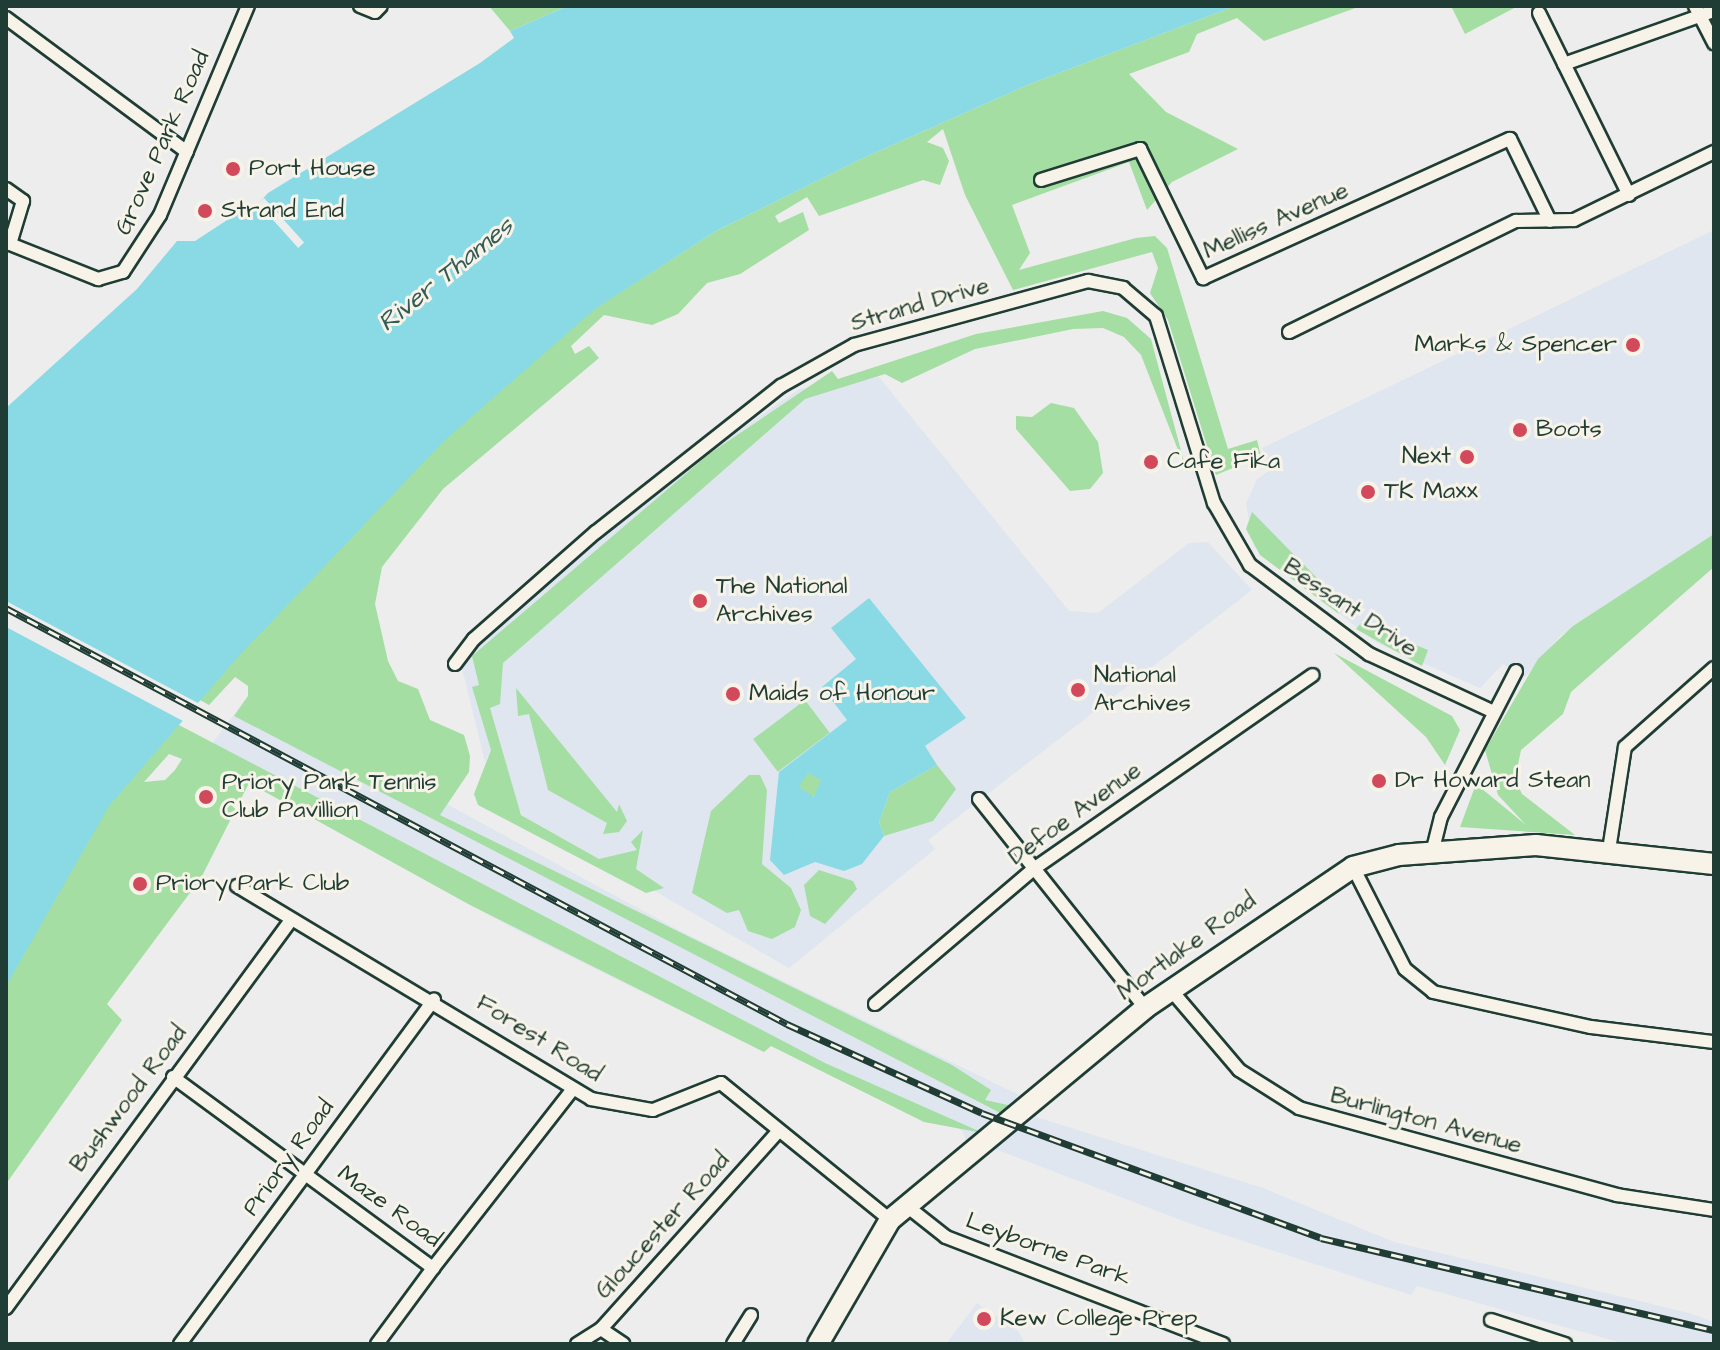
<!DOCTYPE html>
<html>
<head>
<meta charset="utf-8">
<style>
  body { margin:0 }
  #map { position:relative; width:1720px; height:1350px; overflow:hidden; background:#ecedec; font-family:"Architects Daughter",sans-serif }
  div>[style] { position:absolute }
  .built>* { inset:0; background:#dfe6f0 }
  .green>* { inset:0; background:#a4dea3; transform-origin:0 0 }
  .round { border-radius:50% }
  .water>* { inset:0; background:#89dae5 }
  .pier>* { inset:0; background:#ecedec; transform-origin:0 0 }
  .roads { filter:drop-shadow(2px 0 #1f3d34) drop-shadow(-2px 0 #1f3d34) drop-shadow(0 2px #1f3d34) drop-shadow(0 -2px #1f3d34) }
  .minor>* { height:12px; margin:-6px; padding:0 6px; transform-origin:6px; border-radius:6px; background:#f7f3e8 }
  .trunk>* { height:20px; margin:-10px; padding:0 10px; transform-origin:10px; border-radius:10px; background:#f7f3e8 }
  .rail>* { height:7px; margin-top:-3.5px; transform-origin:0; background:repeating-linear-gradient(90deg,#f7f3e8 0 12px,#1f3d34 0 24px); box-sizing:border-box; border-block:2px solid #1f3d34 }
  .dots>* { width:22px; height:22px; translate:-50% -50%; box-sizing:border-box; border:4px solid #f7f3e8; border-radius:50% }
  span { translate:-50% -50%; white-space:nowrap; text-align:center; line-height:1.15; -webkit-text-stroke:6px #f7f3e8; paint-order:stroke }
  .street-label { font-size:24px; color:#1f3d34 }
  .poi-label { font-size:24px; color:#1f3d34 }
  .left { translate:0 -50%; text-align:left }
  .right { translate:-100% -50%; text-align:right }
  .water-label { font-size:26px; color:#345c57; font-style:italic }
  .frame { position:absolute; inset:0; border:8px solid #1f3d34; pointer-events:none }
</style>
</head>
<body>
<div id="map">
  <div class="built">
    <i style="clip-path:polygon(1714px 230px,1714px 567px,1698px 546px,1560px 636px,1525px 677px,1503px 664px,1480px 688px,1377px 643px,1254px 547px,1246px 504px,1257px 479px,1273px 468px,1262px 448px)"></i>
    <i style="clip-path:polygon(874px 371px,1069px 611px,1098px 613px,1189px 543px,1208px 542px,1252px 590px,928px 840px,935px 849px,789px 968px,522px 815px,491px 750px,485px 762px,461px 664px,466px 650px,707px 453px,799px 389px)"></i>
    <i style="clip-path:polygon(248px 696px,680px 931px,1019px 1095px,966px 1142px,963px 1131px,771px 1046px,764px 1052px,515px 929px,249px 783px,189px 774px)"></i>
    <i style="clip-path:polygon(1036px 1117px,1263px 1188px,1394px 1242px,1689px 1313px,1714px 1322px,1714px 1344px,1626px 1344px,1417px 1286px,1411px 1295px,1194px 1225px,995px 1149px)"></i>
    <i style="clip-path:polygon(977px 1303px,1018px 1331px,1025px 1344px,946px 1344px)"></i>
  </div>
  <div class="green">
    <i style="clip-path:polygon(489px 6px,568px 6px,510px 31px)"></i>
    <i style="clip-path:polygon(1235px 6px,1361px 6px,1264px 41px,1237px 18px,1197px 34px,1189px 52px,1129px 74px,1166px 112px,1238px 149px,1172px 182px,1147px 210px,1129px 162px,1012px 205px,1030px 253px,1019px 270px,1136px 238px,1155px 236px,1167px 248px,1228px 449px,1257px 440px,1261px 456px,1216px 475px,1168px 320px,1150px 293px,1158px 268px,1152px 252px,1013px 290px,965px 195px,943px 129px,927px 142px,943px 148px,949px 161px,940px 185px,923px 180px,819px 216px,807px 197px,775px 216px,779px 223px,803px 212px,809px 230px,740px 274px,707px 283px,678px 314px,652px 325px,604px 315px,571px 346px,575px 354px,589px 346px,599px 358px,443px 489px,382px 567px,375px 604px,388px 661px,398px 681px,418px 689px,430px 720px,464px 735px,470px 756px,469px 772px,440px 815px,952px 1065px,991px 1090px,985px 1100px,1017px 1107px,1008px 1117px,234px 716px,248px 696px,248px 686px,235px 677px,209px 705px,193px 696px,331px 536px,569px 325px,716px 231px,861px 159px,1030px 84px)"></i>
    <i style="clip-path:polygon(1451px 6px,1518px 6px,1465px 34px)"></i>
    <i style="clip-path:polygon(1103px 311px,1127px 318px,1151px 339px,1187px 473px,1141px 355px,1124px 337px,1103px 328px,1073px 329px,975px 349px,902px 383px,885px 374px,805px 399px,503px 663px,500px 704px,490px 708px,521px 815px,599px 859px,637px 850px,631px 842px,643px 830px,636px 869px,664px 888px,646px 893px,478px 805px,474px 794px,491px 750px,472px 687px,479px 685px,472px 656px,709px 454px,832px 371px,838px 379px,976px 334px)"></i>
    <i style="clip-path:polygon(1051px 403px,1074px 408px,1098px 442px,1103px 473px,1090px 489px,1070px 491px,1016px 429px,1016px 416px,1032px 417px)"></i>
    <i style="clip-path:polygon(1252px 512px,1319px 580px,1339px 614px,1260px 555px,1246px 529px)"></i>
    <i style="clip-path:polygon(1714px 534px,1714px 567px,1571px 692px,1563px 714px,1521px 750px,1515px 779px,1522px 794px,1575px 835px,1460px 827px,1476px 784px,1526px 825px,1498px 795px,1485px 750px,1538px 659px,1573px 626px)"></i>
    <i style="clip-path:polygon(1361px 623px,1428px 650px,1422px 666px,1356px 629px)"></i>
    <i style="clip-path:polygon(1334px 653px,1452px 716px,1460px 730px,1445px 765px,1426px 737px)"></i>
    <i style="clip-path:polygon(516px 688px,617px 812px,619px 804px,627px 821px,619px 832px,603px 834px,607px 823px,548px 790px,529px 714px,518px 716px)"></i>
    <i style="left:805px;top:700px;width:41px;height:65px;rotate:53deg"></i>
    <i style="clip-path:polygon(evenodd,177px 724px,825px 1063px,983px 1133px,924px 1122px,771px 1046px,764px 1052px,470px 905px,249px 783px,201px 878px,107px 1004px,122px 1020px,6px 1184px,6px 969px,64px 857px,177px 724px,169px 754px,182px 759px,175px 770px,165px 780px,144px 782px,169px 754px)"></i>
    <i style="clip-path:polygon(937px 765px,956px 789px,933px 821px,884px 836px,879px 822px,890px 792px)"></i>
    <i class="round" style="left:798px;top:773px;width:24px;height:24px"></i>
    <i style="clip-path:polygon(749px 775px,760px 775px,767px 790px,762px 864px,791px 888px,801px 910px,795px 927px,772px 939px,748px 931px,739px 910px,727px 913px,692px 893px,711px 811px)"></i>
    <i style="clip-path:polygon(819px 870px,853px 881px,857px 889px,825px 924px,810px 916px,804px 885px)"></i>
  </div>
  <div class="water">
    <i style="clip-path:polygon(568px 6px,1235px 6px,1030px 84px,861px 159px,716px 231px,595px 309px,444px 441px,237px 658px,109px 806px,6px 986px,6px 622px,18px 608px,6px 616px,6px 408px,137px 289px,177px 241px,195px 241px,241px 211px,249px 214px,268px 193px,480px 63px,514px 38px,510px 31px)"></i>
    <i style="clip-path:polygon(evenodd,869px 598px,966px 718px,925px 746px,937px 765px,890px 792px,879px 822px,884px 836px,862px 864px,844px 871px,815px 862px,784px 875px,770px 860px,779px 772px,847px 720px,822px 687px,856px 659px,831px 628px,869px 598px,808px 773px,821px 780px,814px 797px,799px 787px,808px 773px)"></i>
  </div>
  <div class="pier">
    <i style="left:264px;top:198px;width:60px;height:8px;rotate:48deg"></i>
    <i style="left:6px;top:601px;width:219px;height:23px;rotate:28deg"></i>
  </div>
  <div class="roads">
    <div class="minor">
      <i style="left:360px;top:6px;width:16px;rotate:22deg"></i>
      <i style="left:375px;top:12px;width:8px;rotate:-45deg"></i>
      <i style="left:1695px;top:6px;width:42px;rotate:62.8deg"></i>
      <i style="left:1539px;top:13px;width:203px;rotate:63.7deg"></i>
      <i style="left:6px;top:18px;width:225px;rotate:36.5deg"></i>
      <i style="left:1564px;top:64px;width:159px;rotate:-19.5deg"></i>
      <i style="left:1041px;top:180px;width:104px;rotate:-17.4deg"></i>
      <i style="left:1140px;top:149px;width:144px;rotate:64deg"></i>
      <i style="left:1203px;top:278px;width:337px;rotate:-24.4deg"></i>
      <i style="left:1510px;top:139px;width:91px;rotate:64deg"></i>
      <i style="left:6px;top:189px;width:21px;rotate:35deg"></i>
      <i style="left:23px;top:201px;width:45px;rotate:106.8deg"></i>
      <i style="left:10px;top:244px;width:95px;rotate:21.7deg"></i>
      <i style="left:98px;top:279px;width:26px;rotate:-16deg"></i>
      <i style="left:123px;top:272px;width:68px;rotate:-57deg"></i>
      <i style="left:160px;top:215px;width:227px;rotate:-67.2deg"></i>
      <i style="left:1289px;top:332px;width:253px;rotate:-26.1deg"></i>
      <i style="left:1516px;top:221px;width:58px;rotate:-1deg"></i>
      <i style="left:1574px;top:220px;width:156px;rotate:-25.9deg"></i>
      <i style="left:455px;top:664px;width:31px;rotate:-53deg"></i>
      <i style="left:474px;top:639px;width:162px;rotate:-41.3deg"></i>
      <i style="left:596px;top:532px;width:236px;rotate:-38.3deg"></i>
      <i style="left:781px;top:386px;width:84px;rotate:-29.3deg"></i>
      <i style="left:854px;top:345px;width:243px;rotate:-15.3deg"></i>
      <i style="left:1088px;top:281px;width:36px;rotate:11deg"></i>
      <i style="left:1123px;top:288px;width:43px;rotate:40.3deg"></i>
      <i style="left:1156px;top:316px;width:196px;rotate:72.8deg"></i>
      <i style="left:1214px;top:503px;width:72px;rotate:59.9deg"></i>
      <i style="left:1250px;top:565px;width:149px;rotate:36.8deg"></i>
      <i style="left:1369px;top:654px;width:138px;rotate:24.9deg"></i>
      <i style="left:979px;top:799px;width:267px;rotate:51.5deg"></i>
      <i style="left:1609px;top:850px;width:104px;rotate:-81.2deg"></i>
      <i style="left:1625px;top:747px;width:119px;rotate:-41.6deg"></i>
      <i style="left:1432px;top:853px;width:37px;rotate:-76deg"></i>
      <i style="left:1441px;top:817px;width:164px;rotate:-62.8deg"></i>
      <i style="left:1353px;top:867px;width:114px;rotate:63deg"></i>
      <i style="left:1405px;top:969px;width:36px;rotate:39deg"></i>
      <i style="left:1433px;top:992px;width:162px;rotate:12.5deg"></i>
      <i style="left:1591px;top:1027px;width:124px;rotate:7deg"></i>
      <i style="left:237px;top:886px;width:413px;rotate:31deg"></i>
      <i style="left:591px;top:1099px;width:63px;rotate:10.1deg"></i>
      <i style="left:653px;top:1110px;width:73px;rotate:-21.7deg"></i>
      <i style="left:721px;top:1083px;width:218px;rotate:39deg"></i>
      <i style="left:1171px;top:990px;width:105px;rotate:49.6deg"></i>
      <i style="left:1239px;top:1070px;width:71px;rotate:32.3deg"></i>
      <i style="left:1299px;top:1108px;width:330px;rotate:15.3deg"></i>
      <i style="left:1617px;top:1195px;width:98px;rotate:8.8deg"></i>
      <i style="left:875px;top:1004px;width:210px;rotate:-40.4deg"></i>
      <i style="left:1035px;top:868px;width:338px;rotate:-34.8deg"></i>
      <i style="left:173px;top:1077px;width:323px;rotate:36.3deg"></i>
      <i style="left:433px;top:1268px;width:227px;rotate:-52deg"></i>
      <i style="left:908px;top:1207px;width:48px;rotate:38.3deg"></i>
      <i style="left:946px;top:1237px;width:297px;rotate:21.1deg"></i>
      <i style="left:6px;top:1308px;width:481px;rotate:-53.7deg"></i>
      <i style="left:1491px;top:1320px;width:78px;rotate:18deg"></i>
      <i style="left:601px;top:1329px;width:27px;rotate:34deg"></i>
      <i style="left:180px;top:1344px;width:428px;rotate:-53.6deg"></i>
      <i style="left:377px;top:1344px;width:94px;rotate:-53.6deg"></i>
      <i style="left:577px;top:1344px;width:28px;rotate:-32deg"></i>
      <i style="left:601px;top:1329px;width:265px;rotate:-48.1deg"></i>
      <i style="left:733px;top:1344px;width:34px;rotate:-58deg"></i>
    </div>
    <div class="trunk">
      <i style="left:818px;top:1344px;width:143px;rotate:-59.9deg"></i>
      <i style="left:890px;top:1220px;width:332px;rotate:-39.7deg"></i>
      <i style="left:1145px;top:1008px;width:251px;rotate:-34.1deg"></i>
      <i style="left:1353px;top:867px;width:48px;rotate:-14.6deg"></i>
      <i style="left:1399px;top:855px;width:137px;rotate:-4.2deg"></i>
      <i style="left:1536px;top:845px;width:179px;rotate:6.1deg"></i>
    </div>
  </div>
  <div class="rail">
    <i style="left:6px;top:608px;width:885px;rotate:28.04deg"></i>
    <i style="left:787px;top:1024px;width:214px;rotate:24.5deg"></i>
    <i style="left:982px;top:1113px;width:361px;rotate:20.2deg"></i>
    <i style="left:1321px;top:1238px;width:404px;rotate:13.2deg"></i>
  </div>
  <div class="dots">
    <i style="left:233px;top:169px;background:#d1495b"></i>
    <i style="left:205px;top:211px;background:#d1495b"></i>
    <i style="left:1633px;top:345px;background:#d1495b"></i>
    <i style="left:1520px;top:430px;background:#d1495b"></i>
    <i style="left:1467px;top:457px;background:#d1495b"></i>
    <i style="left:1151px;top:462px;background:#d1495b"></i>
    <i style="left:1368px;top:492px;background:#d1495b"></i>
    <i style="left:700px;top:601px;background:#d1495b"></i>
    <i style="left:1078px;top:690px;background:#d1495b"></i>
    <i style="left:733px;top:694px;background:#d1495b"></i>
    <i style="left:1379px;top:781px;background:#d1495b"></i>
    <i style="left:206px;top:797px;background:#d1495b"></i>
    <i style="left:140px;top:884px;background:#d1495b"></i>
    <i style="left:984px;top:1319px;background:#d1495b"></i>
  </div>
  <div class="street-label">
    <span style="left:163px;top:143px;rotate:-66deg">Grove Park Road</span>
    <span style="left:1276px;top:221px;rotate:-24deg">Melliss Avenue</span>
    <span style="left:920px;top:305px;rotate:-16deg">Strand Drive</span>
    <span style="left:1350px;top:608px;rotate:34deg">Bessant Drive</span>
    <span style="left:1075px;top:814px;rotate:-36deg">Defoe Avenue</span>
    <span style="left:1187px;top:947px;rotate:-36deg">Mortlake Road</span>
    <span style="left:539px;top:1039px;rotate:32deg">Forest Road</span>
    <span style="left:129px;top:1099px;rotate:-53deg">Bushwood Road</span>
    <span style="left:1426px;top:1121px;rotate:15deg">Burlington Avenue</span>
    <span style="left:289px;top:1158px;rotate:-54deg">Priory Road</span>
    <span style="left:389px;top:1207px;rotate:36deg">Maze Road</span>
    <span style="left:663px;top:1226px;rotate:-48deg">Gloucester Road</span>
    <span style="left:1048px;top:1250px;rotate:20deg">Leyborne Park</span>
  </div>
  <div class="poi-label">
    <span class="left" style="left:249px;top:169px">Port House</span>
    <span class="left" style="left:221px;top:211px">Strand End</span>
    <span class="right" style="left:1617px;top:345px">Marks &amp; Spencer</span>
    <span class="left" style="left:1536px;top:430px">Boots</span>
    <span class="right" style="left:1451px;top:457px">Next</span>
    <span class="left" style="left:1167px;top:462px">Cafe Fika</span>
    <span class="left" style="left:1384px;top:492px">TK Maxx</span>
    <span class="left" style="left:716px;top:601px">The National<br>Archives</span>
    <span class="left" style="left:1094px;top:690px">National<br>Archives</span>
    <span class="left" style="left:749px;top:694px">Maids of Honour</span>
    <span class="left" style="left:1395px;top:781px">Dr Howard Stean</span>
    <span class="left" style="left:222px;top:797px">Priory Park Tennis<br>Club Pavillion</span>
    <span class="left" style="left:156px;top:884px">Priory Park Club</span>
    <span class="left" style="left:1000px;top:1319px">Kew College Prep</span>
  </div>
  <div class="water-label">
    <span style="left:446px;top:275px;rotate:-39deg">River Thames</span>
  </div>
  <div class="frame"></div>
</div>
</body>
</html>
